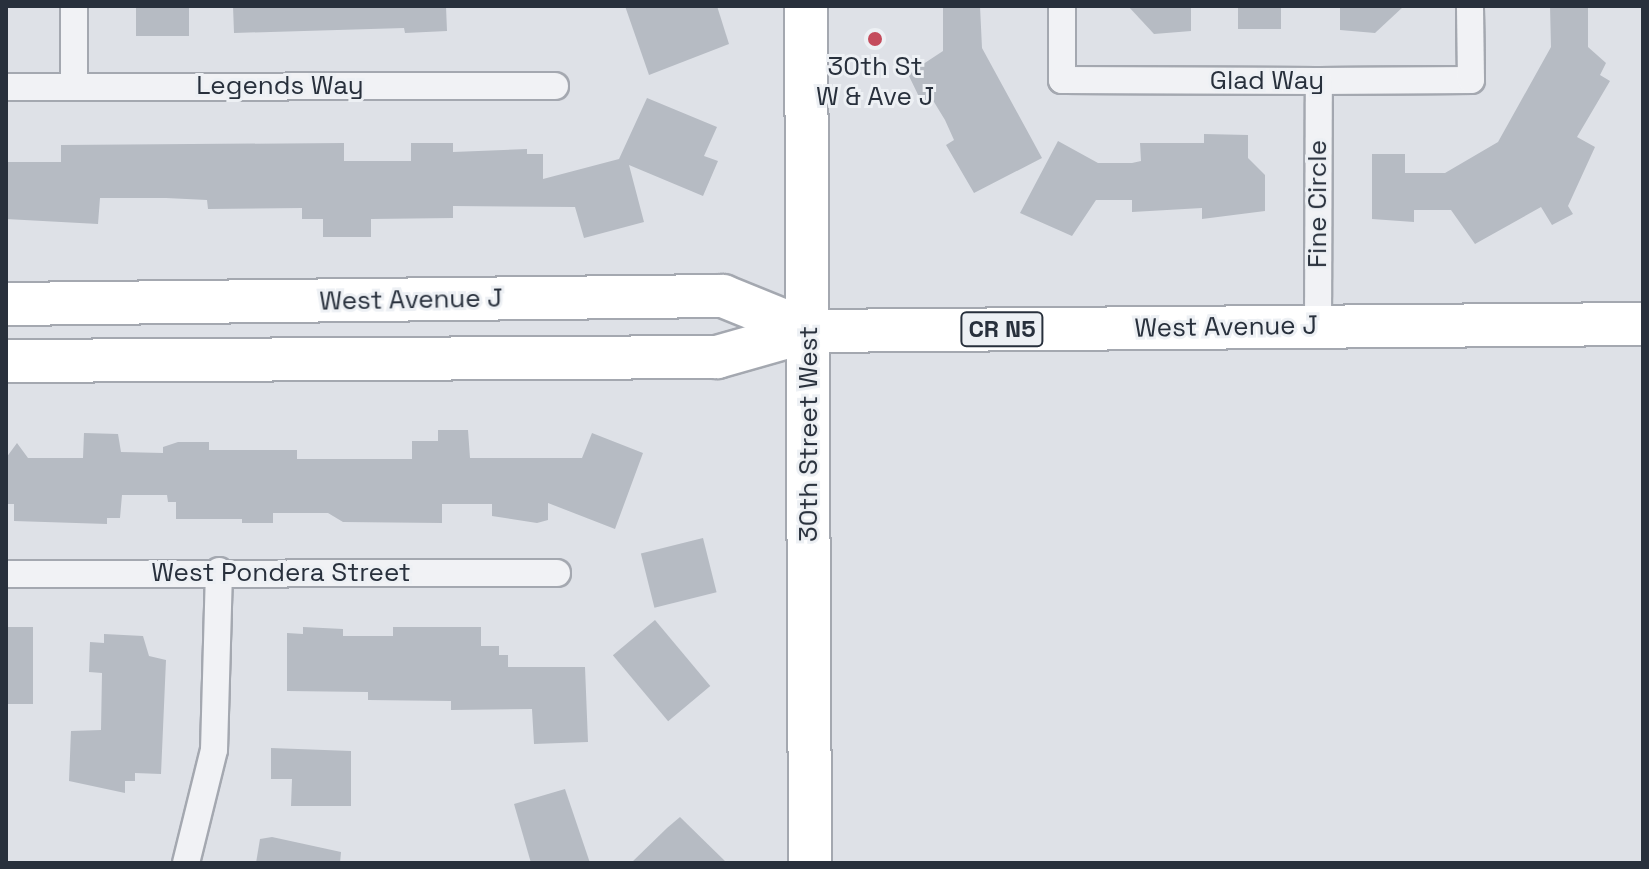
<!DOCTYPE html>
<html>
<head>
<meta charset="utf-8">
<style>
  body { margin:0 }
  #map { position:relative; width:1649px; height:869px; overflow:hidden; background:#dee1e7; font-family:"Space Grotesk",sans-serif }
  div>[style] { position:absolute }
  .building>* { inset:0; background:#b6bbc3; transform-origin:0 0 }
  .roads { filter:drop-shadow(2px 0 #a4a8b0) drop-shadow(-2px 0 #a4a8b0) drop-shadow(0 2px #a4a8b0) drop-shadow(0 -2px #a4a8b0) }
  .street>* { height:26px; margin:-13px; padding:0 13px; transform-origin:13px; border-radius:13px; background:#f1f2f5 }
  .primary>* { height:42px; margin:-21px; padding:0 21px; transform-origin:21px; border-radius:21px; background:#fff }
  .dots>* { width:22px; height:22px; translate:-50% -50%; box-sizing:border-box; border:4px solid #edf0f4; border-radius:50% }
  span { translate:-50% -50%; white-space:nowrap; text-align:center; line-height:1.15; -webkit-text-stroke:6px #edf0f4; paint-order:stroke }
  .shield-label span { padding:2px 6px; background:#edf0f4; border:2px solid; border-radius:6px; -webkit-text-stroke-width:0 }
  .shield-label { font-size:24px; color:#28303c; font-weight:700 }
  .poi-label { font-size:26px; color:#28303c }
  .street-label { font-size:26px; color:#28303c }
  .frame { position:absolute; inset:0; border:8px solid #28303c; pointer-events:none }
</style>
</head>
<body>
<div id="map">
  <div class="building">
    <i style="left:136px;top:6px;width:53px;height:30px"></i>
    <i style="clip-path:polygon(233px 6px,446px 6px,447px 31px,405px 33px,404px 28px,234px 33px)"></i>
    <i style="clip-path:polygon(625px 6px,717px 6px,729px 44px,649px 75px)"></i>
    <i style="clip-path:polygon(943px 6px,980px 6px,982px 48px,1042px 158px,974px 193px,946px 145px,954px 140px,945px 120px,934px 102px,924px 107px,908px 74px,943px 51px)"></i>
    <i style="clip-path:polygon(1128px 6px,1191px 6px,1191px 31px,1154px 34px)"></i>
    <i style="left:1238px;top:6px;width:43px;height:23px"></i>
    <i style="clip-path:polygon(1340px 6px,1404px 6px,1375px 33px,1340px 30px)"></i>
    <i style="clip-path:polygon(1550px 6px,1588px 6px,1588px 47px,1606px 63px,1600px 75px,1610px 81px,1577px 137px,1595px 147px,1568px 206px,1573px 214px,1552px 225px,1541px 207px,1475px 244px,1451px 210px,1414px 210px,1414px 222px,1372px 219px,1372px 154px,1405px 154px,1405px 173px,1445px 173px,1498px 142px,1551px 47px)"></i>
    <i style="clip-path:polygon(647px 98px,717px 127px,704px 156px,718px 161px,703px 196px,629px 165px,644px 222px,584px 238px,575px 207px,453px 206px,453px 218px,371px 219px,371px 237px,323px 237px,323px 219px,302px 219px,302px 208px,208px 209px,207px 200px,166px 198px,100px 198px,98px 224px,6px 219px,6px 162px,61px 162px,61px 145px,344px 143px,344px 161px,411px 161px,411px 143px,453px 143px,453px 152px,527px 149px,527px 154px,543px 154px,543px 179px,619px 159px)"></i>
    <i style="clip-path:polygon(1204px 134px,1248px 135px,1248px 158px,1265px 175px,1265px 211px,1202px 219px,1202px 208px,1132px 212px,1132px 200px,1096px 200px,1072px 236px,1020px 213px,1058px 141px,1098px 163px,1132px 163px,1141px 161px,1140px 143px,1204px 143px)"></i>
    <i style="clip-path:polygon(438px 430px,468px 430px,470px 458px,582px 458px,592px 433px,643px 453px,615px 529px,548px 503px,548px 520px,537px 523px,492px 516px,492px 504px,442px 504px,442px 523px,343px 522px,328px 513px,273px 513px,273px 523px,242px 523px,242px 519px,176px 519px,176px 502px,168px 502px,167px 495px,122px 495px,120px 518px,107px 518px,107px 524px,14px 521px,14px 504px,6px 504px,6px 458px,17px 443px,28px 458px,83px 458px,84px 433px,118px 434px,121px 452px,163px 453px,163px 447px,178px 442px,209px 442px,209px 450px,297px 450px,297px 459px,412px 459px,412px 441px,438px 441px)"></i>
    <i style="left:703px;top:538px;width:56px;height:64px;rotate:76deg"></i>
    <i style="left:655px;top:620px;width:86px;height:55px;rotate:50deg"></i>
    <i style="left:6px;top:627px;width:27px;height:77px"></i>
    <i style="clip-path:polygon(303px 627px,343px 629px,343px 636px,393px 636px,393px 627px,481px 627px,481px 646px,499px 646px,499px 655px,508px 655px,508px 667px,585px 667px,588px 742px,534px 744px,532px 709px,451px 710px,451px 701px,368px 700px,368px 692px,287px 691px,287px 633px,303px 634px)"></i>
    <i style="clip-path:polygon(104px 634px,143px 636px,149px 656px,166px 660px,161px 774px,135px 773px,135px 781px,125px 781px,125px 793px,69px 781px,71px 731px,101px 730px,102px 673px,89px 672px,90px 642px,104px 643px)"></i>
    <i style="clip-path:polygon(271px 748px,351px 751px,351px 806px,291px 806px,292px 779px,271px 779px)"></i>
    <i style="clip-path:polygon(565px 789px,590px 863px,531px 863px,514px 804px)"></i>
    <i style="clip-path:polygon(680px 817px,727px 863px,631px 863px,667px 828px)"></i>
    <i style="clip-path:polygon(272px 837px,341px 852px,340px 863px,256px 863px,260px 839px)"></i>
  </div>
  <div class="roads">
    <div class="street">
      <i style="left:74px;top:6px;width:81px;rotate:90deg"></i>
      <i style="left:1062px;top:6px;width:74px;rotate:90deg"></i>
      <i style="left:1062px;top:80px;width:257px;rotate:0.2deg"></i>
      <i style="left:1319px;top:81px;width:152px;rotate:-0.4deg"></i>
      <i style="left:1471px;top:80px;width:74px;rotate:-90.8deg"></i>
      <i style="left:6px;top:87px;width:549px;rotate:-0.1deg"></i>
      <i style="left:1318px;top:326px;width:245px;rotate:-89.8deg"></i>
      <i style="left:6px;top:574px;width:551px;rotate:-0.1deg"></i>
      <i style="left:186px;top:863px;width:116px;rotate:-76.1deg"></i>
      <i style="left:214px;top:750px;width:179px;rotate:-88.4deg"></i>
    </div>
    <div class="primary">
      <i style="left:806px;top:6px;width:857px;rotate:89.73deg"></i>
      <i style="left:6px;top:304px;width:717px;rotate:-0.64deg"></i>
      <i style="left:723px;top:296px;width:93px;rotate:22.1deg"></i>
      <i style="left:6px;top:361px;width:711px;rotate:-0.32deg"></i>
      <i style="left:717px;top:357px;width:96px;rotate:-15.8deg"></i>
      <i style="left:809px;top:331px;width:834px;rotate:-0.48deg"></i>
    </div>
  </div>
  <div class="dots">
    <i style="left:875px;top:39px;background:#c44b5c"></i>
  </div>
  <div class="shield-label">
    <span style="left:1002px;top:329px">CR N5</span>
  </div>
  <div class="poi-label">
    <span style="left:875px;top:82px">30th St<br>W &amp; Ave J</span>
  </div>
  <div class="street-label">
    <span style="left:1267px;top:81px">Glad Way</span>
    <span style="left:280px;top:86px">Legends Way</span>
    <span style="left:1318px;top:204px;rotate:-90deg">Fine Circle</span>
    <span style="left:411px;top:300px;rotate:-1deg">West Avenue J</span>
    <span style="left:1226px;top:327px;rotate:-1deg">West Avenue J</span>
    <span style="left:809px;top:434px;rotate:-90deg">30th Street West</span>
    <span style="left:281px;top:573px">West Pondera Street</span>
  </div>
  <div class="frame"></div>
</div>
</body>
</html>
